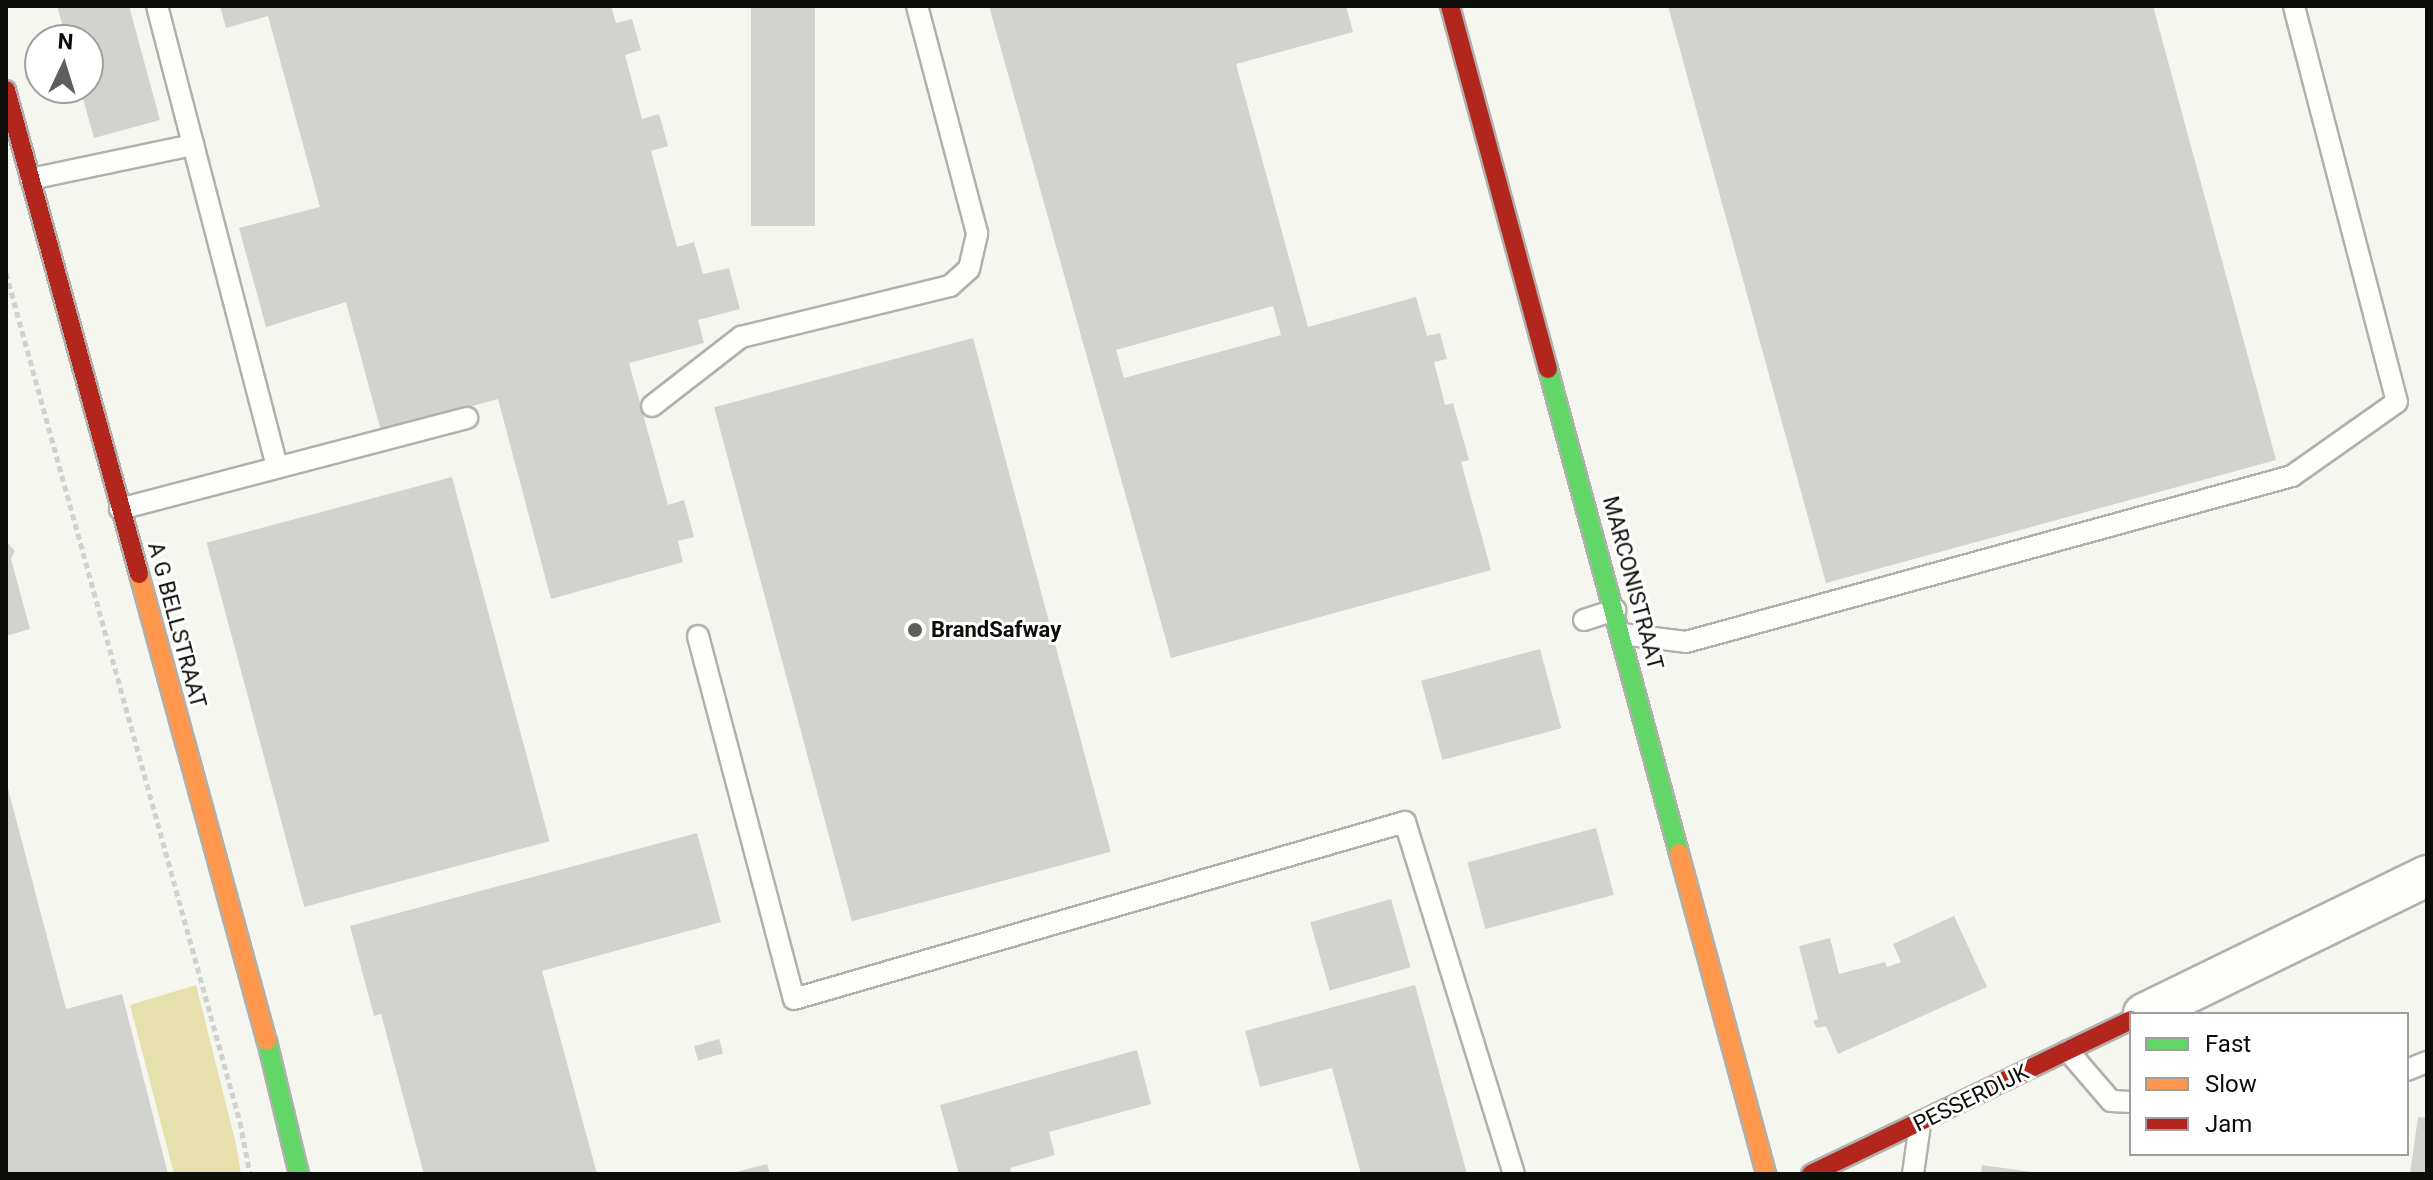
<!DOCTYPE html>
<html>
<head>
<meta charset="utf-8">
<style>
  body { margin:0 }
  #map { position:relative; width:2433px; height:1180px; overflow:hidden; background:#f6f6f1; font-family:Roboto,sans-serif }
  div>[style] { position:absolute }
  .green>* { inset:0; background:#e6e1ac }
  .building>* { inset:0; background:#d2d2ce; transform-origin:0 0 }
  .path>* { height:5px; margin-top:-2.5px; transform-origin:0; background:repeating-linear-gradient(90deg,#d1d1d1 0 6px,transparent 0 10px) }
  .roads { filter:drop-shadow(2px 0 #b0b0ac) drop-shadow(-2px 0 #b0b0ac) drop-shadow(0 2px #b0b0ac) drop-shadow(0 -2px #b0b0ac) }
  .lane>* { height:20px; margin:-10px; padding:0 10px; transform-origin:10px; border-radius:10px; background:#fefefd }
  .street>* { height:40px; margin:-20px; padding:0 20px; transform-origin:20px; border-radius:20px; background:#fefefd }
  .fast>* { height:18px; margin:-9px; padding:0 9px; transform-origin:9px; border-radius:9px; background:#63d668 }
  .slow>* { height:18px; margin:-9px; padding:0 9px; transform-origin:9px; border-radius:9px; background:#ff974d }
  .jam>* { height:18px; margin:-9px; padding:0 9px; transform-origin:9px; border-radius:9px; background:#b3261e }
  .dots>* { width:22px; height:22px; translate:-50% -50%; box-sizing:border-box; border:4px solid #fff; border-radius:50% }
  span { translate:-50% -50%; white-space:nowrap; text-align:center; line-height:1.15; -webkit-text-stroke:6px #fff; paint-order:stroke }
  .street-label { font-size:22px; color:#0c0c09 }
  .poi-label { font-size:22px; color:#0c0c09; font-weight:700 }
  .left { translate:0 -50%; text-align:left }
  .frame { position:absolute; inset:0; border:8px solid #0c0c09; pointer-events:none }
  .legend { position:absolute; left:2129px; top:1012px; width:280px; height:144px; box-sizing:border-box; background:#fff; border:2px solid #9e9e9d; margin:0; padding:10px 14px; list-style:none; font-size:24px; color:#0c0c09 }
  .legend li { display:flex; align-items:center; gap:16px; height:40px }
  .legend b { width:40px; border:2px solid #9e9e9d }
  .north { position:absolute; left:24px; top:24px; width:80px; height:80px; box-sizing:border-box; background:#fff; border:2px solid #9e9e9d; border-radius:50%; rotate:4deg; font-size:22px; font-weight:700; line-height:32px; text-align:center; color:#0c0c09 }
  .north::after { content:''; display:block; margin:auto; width:28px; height:36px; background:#5e5e5a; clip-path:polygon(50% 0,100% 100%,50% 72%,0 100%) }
</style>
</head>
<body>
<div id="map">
  <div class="green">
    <i style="clip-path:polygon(196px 985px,236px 1144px,241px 1174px,174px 1174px,130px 1005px)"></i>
  </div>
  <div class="building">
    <i style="clip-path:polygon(57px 6px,129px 6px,160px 120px,94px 138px,80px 88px,88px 88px,88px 40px,67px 40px)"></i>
    <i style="clip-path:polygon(220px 6px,611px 6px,616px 23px,632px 19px,641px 50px,625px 55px,642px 119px,659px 114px,668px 146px,651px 151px,677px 247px,694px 242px,703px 274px,729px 268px,740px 309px,698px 320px,704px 343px,629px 363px,668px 505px,684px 500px,694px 537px,678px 541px,683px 562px,551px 599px,498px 399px,381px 431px,346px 302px,266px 327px,239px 228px,320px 207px,268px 16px,226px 28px)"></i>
    <i style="left:751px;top:6px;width:64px;height:220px"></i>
    <i style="clip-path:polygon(evenodd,989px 6px,1346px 6px,1353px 32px,1236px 64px,1308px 327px,1416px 297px,1427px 336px,1440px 333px,1447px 359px,1434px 362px,1445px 405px,1453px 403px,1469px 460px,1461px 462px,1491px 570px,1171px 658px,989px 6px,1273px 306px,1281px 335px,1124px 378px,1116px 350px,1273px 306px)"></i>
    <i style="clip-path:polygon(1668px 6px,2153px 6px,2276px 460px,1826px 583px)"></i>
    <i style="left:973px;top:338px;width:532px;height:268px;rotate:75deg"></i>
    <i style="left:452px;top:477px;width:377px;height:254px;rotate:75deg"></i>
    <i style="clip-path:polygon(6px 541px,15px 551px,11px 559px,30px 629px,6px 636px)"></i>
    <i style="left:1540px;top:649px;width:82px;height:123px;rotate:75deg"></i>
    <i style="clip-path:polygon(6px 781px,66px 1009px,122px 994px,168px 1174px,6px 1174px)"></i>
    <i style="left:1596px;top:828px;width:69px;height:133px;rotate:75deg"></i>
    <i style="clip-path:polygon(697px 833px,721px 922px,542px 971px,597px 1174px,424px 1174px,381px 1014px,374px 1016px,350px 926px)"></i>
    <i style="left:1391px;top:899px;width:71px;height:84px;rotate:74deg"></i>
    <i style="clip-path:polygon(1954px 916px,1987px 987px,1838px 1054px,1826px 1026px,1817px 1028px,1813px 1021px,1818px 1019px,1799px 946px,1830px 938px,1839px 974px,1885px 962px,1887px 967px,1901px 962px,1893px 944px)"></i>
    <i style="clip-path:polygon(1415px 985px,1467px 1174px,1361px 1174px,1332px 1068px,1260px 1087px,1245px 1031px)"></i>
    <i style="left:719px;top:1039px;width:15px;height:26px;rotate:74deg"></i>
    <i style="clip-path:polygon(1137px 1050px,1151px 1104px,1049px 1132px,1055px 1155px,1010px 1168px,1012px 1174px,959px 1174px,940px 1105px)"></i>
    <i style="clip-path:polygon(2418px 1117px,2427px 1118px,2427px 1174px,2410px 1174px)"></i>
    <i style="clip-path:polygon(767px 1164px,770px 1174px,732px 1174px,732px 1173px)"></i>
    <i style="clip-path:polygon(1982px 1165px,2032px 1172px,2032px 1174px,1981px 1174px)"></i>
  </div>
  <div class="path">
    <i style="left:6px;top:273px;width:881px;rotate:74.59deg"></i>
    <i style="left:240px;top:1122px;width:53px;rotate:79.1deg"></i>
  </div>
  <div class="roads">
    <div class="lane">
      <i style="left:157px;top:6px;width:477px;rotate:75.4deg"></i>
      <i style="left:31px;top:179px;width:166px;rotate:-11.9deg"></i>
      <i style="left:652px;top:406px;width:113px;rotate:-37.8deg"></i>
      <i style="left:741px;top:337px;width:215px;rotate:-13.7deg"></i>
      <i style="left:950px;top:286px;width:25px;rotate:-42deg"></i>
      <i style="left:969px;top:269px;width:37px;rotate:-77deg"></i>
      <i style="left:977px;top:233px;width:235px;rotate:-104.8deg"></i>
      <i style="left:120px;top:509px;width:359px;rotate:-14.7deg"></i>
      <i style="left:1584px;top:620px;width:33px;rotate:-18deg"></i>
      <i style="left:1622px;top:634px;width:64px;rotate:7.1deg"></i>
      <i style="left:1686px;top:642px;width:628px;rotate:-15.32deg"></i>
      <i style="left:2292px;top:476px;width:128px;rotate:-35.2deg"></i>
      <i style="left:2397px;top:402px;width:409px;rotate:-104.6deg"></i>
      <i style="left:698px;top:636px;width:375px;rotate:75.2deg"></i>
      <i style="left:794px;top:999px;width:636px;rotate:-16.16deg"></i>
      <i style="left:1405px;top:822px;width:368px;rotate:72.8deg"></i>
      <i style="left:2068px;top:1051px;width:66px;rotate:49.3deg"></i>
      <i style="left:2111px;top:1101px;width:20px;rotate:3deg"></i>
      <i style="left:2407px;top:1070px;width:22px;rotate:-22deg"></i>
      <i style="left:1913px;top:1174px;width:50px;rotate:-82deg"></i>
    </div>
    <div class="street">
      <i style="left:2144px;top:1014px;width:315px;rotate:-26deg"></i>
    </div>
    <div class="fast">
      <i style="left:1548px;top:369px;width:501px;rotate:74.86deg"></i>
      <i style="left:267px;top:1041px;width:137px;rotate:76.5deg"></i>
    </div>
    <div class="slow">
      <i style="left:139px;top:574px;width:484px;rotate:74.7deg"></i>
      <i style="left:1679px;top:853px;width:333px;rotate:74.8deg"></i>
    </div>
    <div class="jam">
      <i style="left:1450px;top:6px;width:376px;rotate:74.9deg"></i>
      <i style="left:6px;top:90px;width:502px;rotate:74.63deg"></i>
      <i style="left:1811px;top:1174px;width:355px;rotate:-25.7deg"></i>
    </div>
  </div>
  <div class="dots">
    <i style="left:915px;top:630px;background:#5e5e5a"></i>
  </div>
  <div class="street-label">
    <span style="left:1633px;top:583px;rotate:75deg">MARCONISTRAAT</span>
    <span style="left:177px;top:625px;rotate:75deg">A G BELLSTRAAT</span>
    <span style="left:1971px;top:1098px;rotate:-26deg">PESSERDIJK</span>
  </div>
  <div class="poi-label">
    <span class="left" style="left:931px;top:630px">BrandSafway</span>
  </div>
  <div class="frame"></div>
  <ul class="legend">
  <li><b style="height:10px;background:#63d668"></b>Fast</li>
  <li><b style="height:10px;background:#ff974d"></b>Slow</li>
  <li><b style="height:10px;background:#b3261e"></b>Jam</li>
  </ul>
  <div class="north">N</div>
</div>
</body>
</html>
